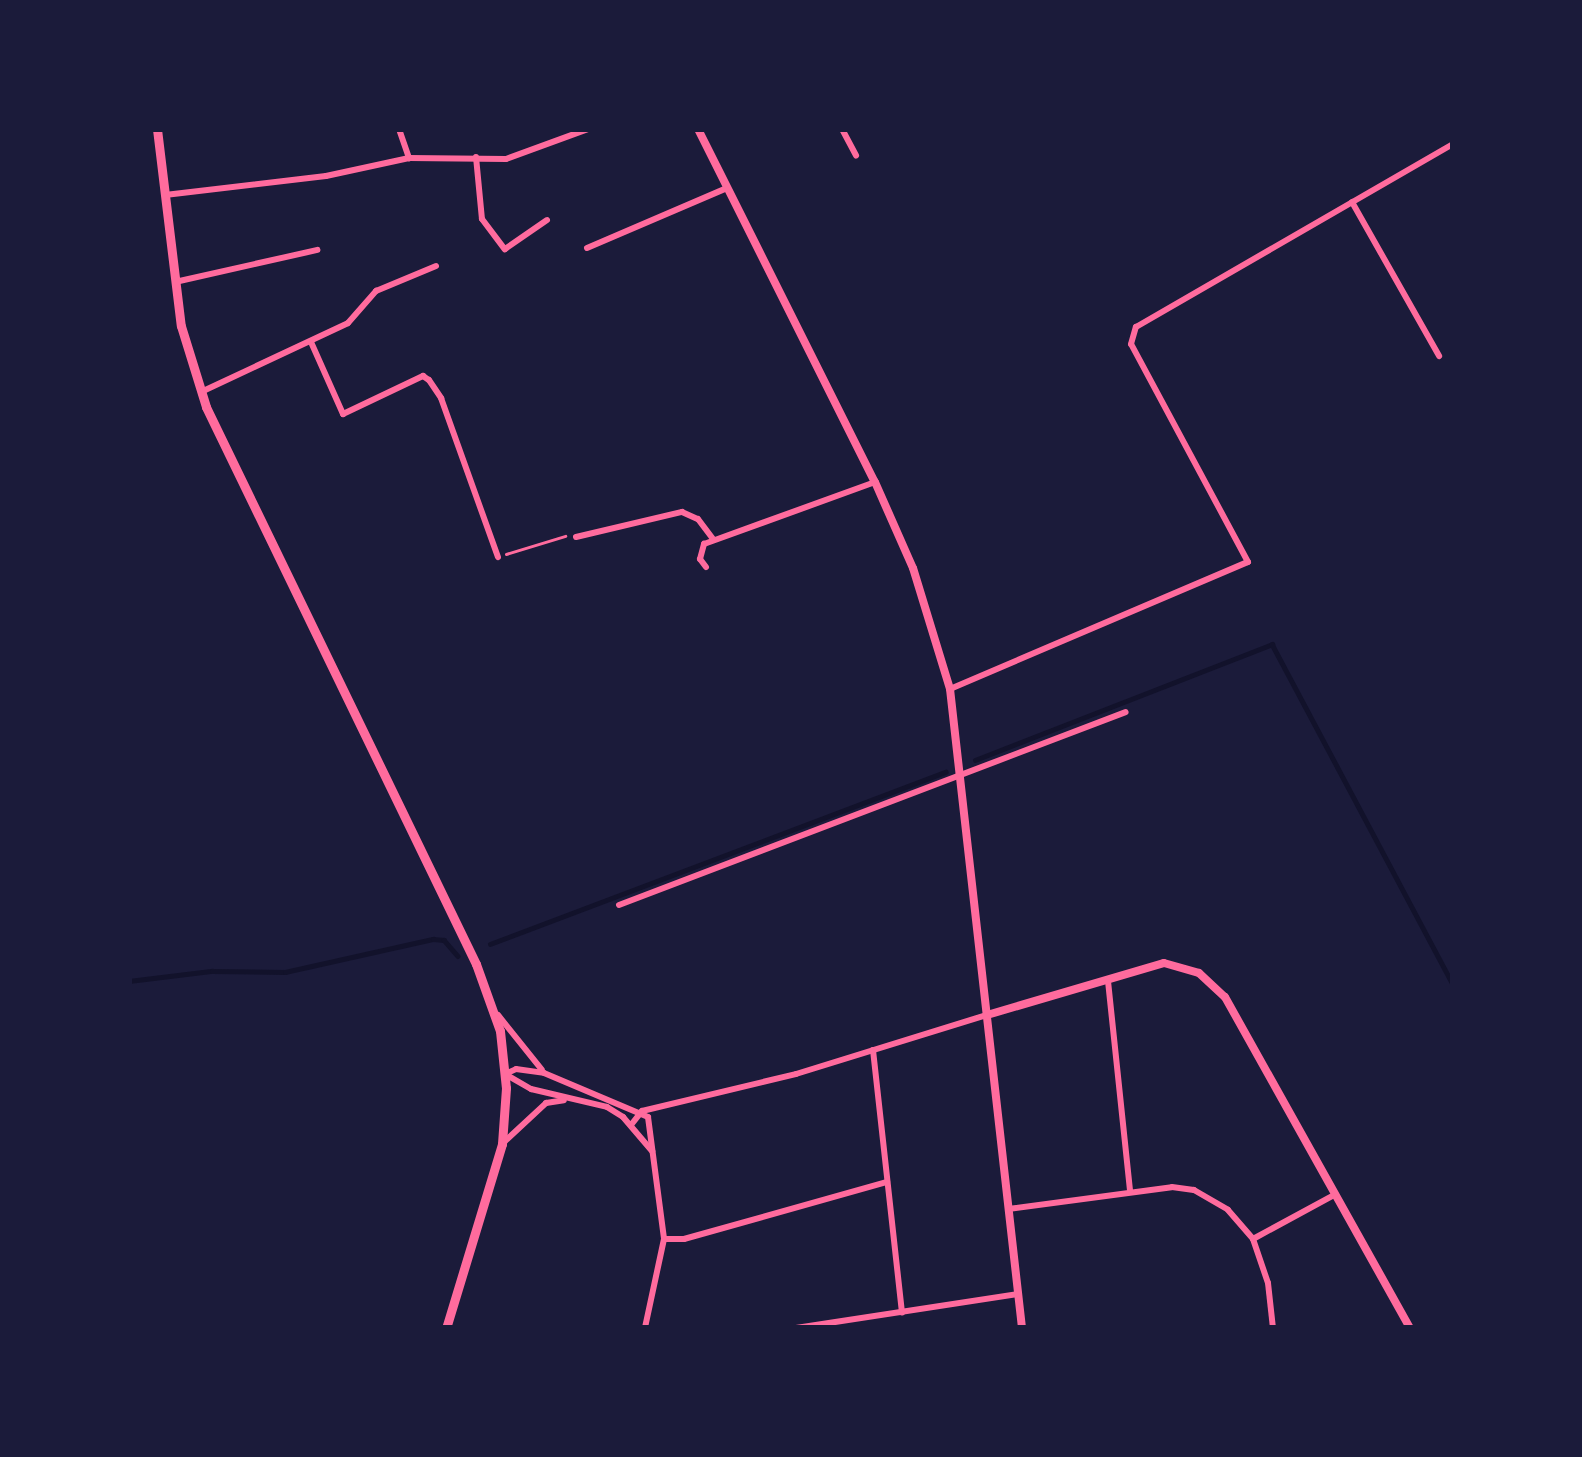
<!DOCTYPE html>
<html>
<head>
<meta charset="utf-8">
<style>
  body { margin:0 }
  #map { position:relative; width:1582px; height:1457px; overflow:hidden; background:#1b1b3a; font-family:"Varela Round",sans-serif }
  div>[style] { position:absolute }
  .stream>* { height:4.5px; margin:-2.25px; padding:0 2.25px; transform-origin:2.25px; border-radius:2.25px; background:#12122b }
  .path>* { height:3px; margin:-1.5px; padding:0 1.5px; transform-origin:1.5px; border-radius:1.5px; background:#ff6b9d }
  .minor>* { height:6px; margin:-3px; padding:0 3px; transform-origin:3px; border-radius:3px; background:#ff6b9d }
  .tertiary>* { height:8px; margin:-4px; padding:0 4px; transform-origin:4px; border-radius:4px; background:#ff6b9d }
  .primary>* { height:9px; margin:-4.5px; padding:0 4.5px; transform-origin:4.5px; border-radius:4.5px; background:#ff6b9d }
  span { translate:-50% -50%; white-space:nowrap; text-align:center; line-height:1.15; -webkit-text-stroke:9px #1b1b3a; paint-order:stroke }
  .frame { position:absolute; inset:0; border:132px solid #1b1b3a; pointer-events:none }
</style>
</head>
<body>
<div id="map">
  <div class="stream">
    <i style="left:975px;top:760px;width:319px;rotate:-21.3deg"></i>
    <i style="left:1272px;top:644px;width:386px;rotate:62deg"></i>
    <i style="left:490px;top:944px;width:487px;rotate:-20.7deg"></i>
    <i style="left:129px;top:981px;width:84px;rotate:-6.9deg"></i>
    <i style="left:212px;top:971px;width:73px;rotate:0.8deg"></i>
    <i style="left:285px;top:972px;width:152px;rotate:-12.6deg"></i>
    <i style="left:433px;top:939px;width:11px;rotate:5deg"></i>
    <i style="left:444px;top:940px;width:21px;rotate:49deg"></i>
  </div>
  <div class="path">
    <i style="left:506px;top:554px;width:62px;rotate:-17deg"></i>
  </div>
  <div class="minor">
    <i style="left:399px;top:129px;width:31px;rotate:71deg"></i>
    <i style="left:842px;top:129px;width:30px;rotate:62deg"></i>
    <i style="left:476px;top:157px;width:62px;rotate:84.5deg"></i>
    <i style="left:482px;top:219px;width:38px;rotate:53deg"></i>
    <i style="left:505px;top:249px;width:51px;rotate:-34.6deg"></i>
    <i style="left:165px;top:195px;width:162px;rotate:-6.7deg"></i>
    <i style="left:326px;top:176px;width:85px;rotate:-12.2deg"></i>
    <i style="left:409px;top:158px;width:97px;rotate:0.6deg"></i>
    <i style="left:506px;top:159px;width:87px;rotate:-20.1deg"></i>
    <i style="left:1352px;top:202px;width:177px;rotate:60.5deg"></i>
    <i style="left:587px;top:248px;width:152px;rotate:-23.2deg"></i>
    <i style="left:175px;top:282px;width:146px;rotate:-12.7deg"></i>
    <i style="left:311px;top:342px;width:79px;rotate:66deg"></i>
    <i style="left:343px;top:414px;width:89px;rotate:-25.4deg"></i>
    <i style="left:423px;top:376px;width:7px;rotate:34deg"></i>
    <i style="left:429px;top:380px;width:22px;rotate:56deg"></i>
    <i style="left:441px;top:398px;width:169px;rotate:70.3deg"></i>
    <i style="left:201px;top:392px;width:162px;rotate:-25.1deg"></i>
    <i style="left:348px;top:323px;width:43px;rotate:-48.8deg"></i>
    <i style="left:376px;top:291px;width:65px;rotate:-22.6deg"></i>
    <i style="left:576px;top:537px;width:109px;rotate:-13.3deg"></i>
    <i style="left:682px;top:512px;width:17px;rotate:24deg"></i>
    <i style="left:698px;top:519px;width:25px;rotate:53deg"></i>
    <i style="left:706px;top:567px;width:10px;rotate:-127deg"></i>
    <i style="left:700px;top:559px;width:16px;rotate:-75deg"></i>
    <i style="left:704px;top:544px;width:182px;rotate:-19.9deg"></i>
    <i style="left:950px;top:689px;width:324px;rotate:-23.1deg"></i>
    <i style="left:1248px;top:562px;width:247px;rotate:-118.2deg"></i>
    <i style="left:1131px;top:344px;width:18px;rotate:-74deg"></i>
    <i style="left:1136px;top:327px;width:366px;rotate:-30deg"></i>
    <i style="left:619px;top:905px;width:542px;rotate:-20.84deg"></i>
    <i style="left:1108px;top:981px;width:212px;rotate:84deg"></i>
    <i style="left:498px;top:1015px;width:70px;rotate:51.3deg"></i>
    <i style="left:873px;top:1050px;width:264px;rotate:83.7deg"></i>
    <i style="left:505px;top:1074px;width:12px;rotate:-24deg"></i>
    <i style="left:516px;top:1069px;width:28px;rotate:8deg"></i>
    <i style="left:544px;top:1073px;width:113px;rotate:22.9deg"></i>
    <i style="left:648px;top:1117px;width:123px;rotate:82.5deg"></i>
    <i style="left:664px;top:1239px;width:91px;rotate:102.1deg"></i>
    <i style="left:505px;top:1074px;width:30px;rotate:30deg"></i>
    <i style="left:531px;top:1089px;width:78px;rotate:13.3deg"></i>
    <i style="left:607px;top:1107px;width:19px;rotate:32deg"></i>
    <i style="left:623px;top:1117px;width:45px;rotate:49.5deg"></i>
    <i style="left:631px;top:1125px;width:18px;rotate:-52deg"></i>
    <i style="left:642px;top:1111px;width:158px;rotate:-13.5deg"></i>
    <i style="left:796px;top:1074px;width:200px;rotate:-17.2deg"></i>
    <i style="left:503px;top:1143px;width:59px;rotate:-42.9deg"></i>
    <i style="left:546px;top:1103px;width:18px;rotate:-9deg"></i>
    <i style="left:1008px;top:1209px;width:165px;rotate:-7.6deg"></i>
    <i style="left:1172px;top:1187px;width:22px;rotate:8deg"></i>
    <i style="left:1194px;top:1190px;width:39px;rotate:30deg"></i>
    <i style="left:1228px;top:1210px;width:38px;rotate:49deg"></i>
    <i style="left:1253px;top:1239px;width:46px;rotate:71.2deg"></i>
    <i style="left:1268px;top:1283px;width:45px;rotate:83.7deg"></i>
    <i style="left:664px;top:1239px;width:20px"></i>
    <i style="left:684px;top:1239px;width:211px;rotate:-15.7deg"></i>
    <i style="left:1253px;top:1239px;width:92px;rotate:-28.5deg"></i>
    <i style="left:796px;top:1328px;width:225px;rotate:-8.7deg"></i>
  </div>
  <div class="tertiary">
    <i style="left:698px;top:129px;width:395px;rotate:63.4deg"></i>
    <i style="left:875px;top:482px;width:94px;rotate:66.2deg"></i>
    <i style="left:913px;top:568px;width:127px;rotate:73deg"></i>
    <i style="left:950px;top:689px;width:643px;rotate:83.57deg"></i>
    <i style="left:987px;top:1015px;width:184px;rotate:-16.4deg"></i>
    <i style="left:1164px;top:963px;width:36px;rotate:16deg"></i>
    <i style="left:1199px;top:973px;width:35px;rotate:43deg"></i>
    <i style="left:1225px;top:997px;width:379px;rotate:60.8deg"></i>
  </div>
  <div class="primary">
    <i style="left:157px;top:129px;width:198px;rotate:83.1deg"></i>
    <i style="left:181px;top:326px;width:85px;rotate:72.8deg"></i>
    <i style="left:206px;top:407px;width:619px;rotate:64.14deg"></i>
    <i style="left:476px;top:964px;width:71px;rotate:70.3deg"></i>
    <i style="left:500px;top:1031px;width:57px;rotate:84deg"></i>
    <i style="left:506px;top:1088px;width:56px;rotate:94.1deg"></i>
    <i style="left:502px;top:1144px;width:192px;rotate:106.9deg"></i>
  </div>
  <div class="frame"></div>
</div>
</body>
</html>
